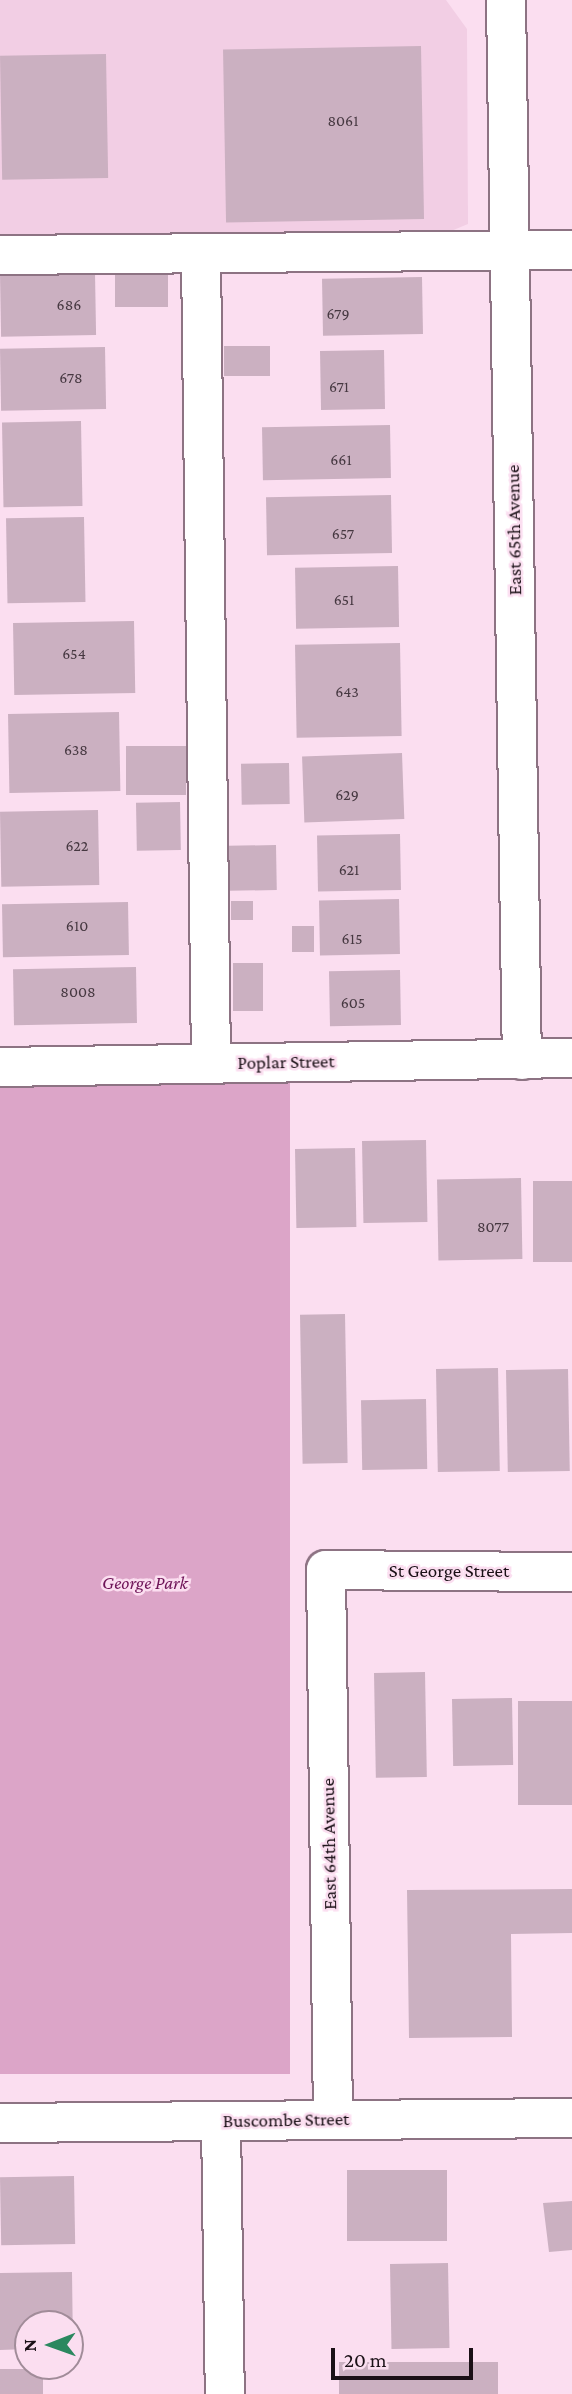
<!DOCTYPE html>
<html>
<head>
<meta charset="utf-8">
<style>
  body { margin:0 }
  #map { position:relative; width:572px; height:2394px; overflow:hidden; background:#fbdef0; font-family:"Crimson Pro",serif }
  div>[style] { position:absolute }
  .built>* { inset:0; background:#f2cee4 }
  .green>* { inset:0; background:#dca5c8; transform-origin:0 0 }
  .building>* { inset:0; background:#cbb0c1; transform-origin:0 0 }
  .roads { filter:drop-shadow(2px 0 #8d7383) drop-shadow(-2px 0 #8d7383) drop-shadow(0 2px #8d7383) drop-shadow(0 -2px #8d7383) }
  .minor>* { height:38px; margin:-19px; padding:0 19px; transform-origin:19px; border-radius:19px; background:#fff }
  span { translate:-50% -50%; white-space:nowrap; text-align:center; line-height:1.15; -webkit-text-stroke:5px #fbdef0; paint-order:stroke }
  .number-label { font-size:16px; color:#463841 }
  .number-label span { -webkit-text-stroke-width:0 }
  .street-label { font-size:19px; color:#1a1016 }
  .park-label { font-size:19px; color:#6e1357; font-style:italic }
  .north { position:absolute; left:14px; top:2310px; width:70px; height:70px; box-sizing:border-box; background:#fbdef0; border:2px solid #a18c99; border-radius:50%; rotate:269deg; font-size:19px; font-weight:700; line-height:28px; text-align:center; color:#1a1016 }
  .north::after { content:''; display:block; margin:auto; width:24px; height:32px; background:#2b885f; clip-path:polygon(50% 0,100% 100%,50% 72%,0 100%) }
  .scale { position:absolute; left:331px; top:2348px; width:142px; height:32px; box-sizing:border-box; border:4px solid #1a1016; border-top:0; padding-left:9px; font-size:21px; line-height:24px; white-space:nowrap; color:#1a1016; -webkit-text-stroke:5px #fbdef0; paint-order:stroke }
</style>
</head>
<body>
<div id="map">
  <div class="built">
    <i style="clip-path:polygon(0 0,446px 0,467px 29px,468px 224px,439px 236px,0 255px)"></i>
  </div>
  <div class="green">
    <i style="left:290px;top:1080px;width:994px;height:290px;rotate:90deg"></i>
  </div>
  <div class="building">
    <i style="left:421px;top:46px;width:173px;height:198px;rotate:89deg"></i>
    <i style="left:106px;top:54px;width:124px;height:106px;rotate:89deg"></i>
    <i style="left:168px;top:269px;width:38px;height:53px;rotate:90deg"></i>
    <i style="left:95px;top:273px;width:62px;height:95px;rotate:89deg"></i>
    <i style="left:422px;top:277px;width:57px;height:100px;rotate:89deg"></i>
    <i style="left:270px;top:346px;width:30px;height:46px;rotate:90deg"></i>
    <i style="left:105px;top:347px;width:62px;height:105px;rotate:89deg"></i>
    <i style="left:384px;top:350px;width:59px;height:64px;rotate:89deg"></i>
    <i style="left:81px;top:421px;width:85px;height:79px;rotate:89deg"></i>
    <i style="left:390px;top:425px;width:53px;height:128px;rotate:89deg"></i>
    <i style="left:391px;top:495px;width:58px;height:125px;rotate:89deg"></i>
    <i style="left:84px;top:517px;width:85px;height:78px;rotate:89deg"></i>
    <i style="left:398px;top:566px;width:61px;height:103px;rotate:89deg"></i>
    <i style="left:134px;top:621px;width:72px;height:121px;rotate:89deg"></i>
    <i style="left:400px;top:643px;width:93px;height:105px;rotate:89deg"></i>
    <i style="left:119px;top:712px;width:79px;height:111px;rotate:89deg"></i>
    <i style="left:186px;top:746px;width:49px;height:60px;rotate:90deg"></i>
    <i style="left:402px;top:753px;width:66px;height:100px;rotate:88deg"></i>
    <i style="left:289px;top:763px;width:41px;height:48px;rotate:89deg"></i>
    <i style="left:180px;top:802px;width:48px;height:44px;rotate:89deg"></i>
    <i style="left:98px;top:810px;width:75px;height:98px;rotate:89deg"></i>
    <i style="left:400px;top:834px;width:56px;height:83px;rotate:89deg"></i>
    <i style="left:276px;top:845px;width:45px;height:48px;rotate:89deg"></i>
    <i style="left:399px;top:899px;width:55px;height:80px;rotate:89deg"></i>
    <i style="left:231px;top:901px;width:22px;height:19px"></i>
    <i style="left:128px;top:902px;width:53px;height:126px;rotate:89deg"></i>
    <i style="left:314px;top:926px;width:26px;height:22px;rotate:90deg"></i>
    <i style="left:233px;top:963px;width:30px;height:48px"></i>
    <i style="left:136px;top:967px;width:56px;height:123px;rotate:89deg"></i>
    <i style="left:400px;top:970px;width:55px;height:71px;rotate:89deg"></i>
    <i style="left:426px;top:1140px;width:82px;height:64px;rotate:89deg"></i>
    <i style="left:355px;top:1148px;width:79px;height:60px;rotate:89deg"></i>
    <i style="left:521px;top:1178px;width:81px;height:84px;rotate:89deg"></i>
    <i style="left:533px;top:1181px;width:39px;height:81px"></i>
    <i style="left:345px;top:1314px;width:149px;height:45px;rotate:89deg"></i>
    <i style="left:498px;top:1368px;width:103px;height:62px;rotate:89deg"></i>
    <i style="left:568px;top:1369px;width:102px;height:62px;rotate:89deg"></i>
    <i style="left:426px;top:1399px;width:70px;height:65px;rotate:89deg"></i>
    <i style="left:425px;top:1672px;width:105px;height:51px;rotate:89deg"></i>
    <i style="left:512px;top:1698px;width:67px;height:60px;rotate:89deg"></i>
    <i style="left:572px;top:1701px;width:104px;height:54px;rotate:90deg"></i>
    <i style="clip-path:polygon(572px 1889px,572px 1933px,511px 1934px,512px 2037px,409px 2038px,407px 1890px)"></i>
    <i style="left:447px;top:2170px;width:71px;height:100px;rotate:90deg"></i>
    <i style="left:74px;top:2176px;width:68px;height:74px;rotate:89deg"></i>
    <i style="clip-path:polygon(572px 2201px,572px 2250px,549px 2252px,543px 2203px)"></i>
    <i style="left:448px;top:2263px;width:85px;height:58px;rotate:89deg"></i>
    <i style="clip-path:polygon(72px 2272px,73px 2349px,70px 2324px,28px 2324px,28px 2349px,0 2350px,0 2273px)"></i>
    <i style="left:498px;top:2362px;width:32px;height:159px;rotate:90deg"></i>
    <i style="left:0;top:2369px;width:43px;height:25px"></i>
  </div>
  <div class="roads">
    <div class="minor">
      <i style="left:506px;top:0;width:1060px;rotate:89.14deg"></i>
      <i style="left:0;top:255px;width:572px;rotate:-0.5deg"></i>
      <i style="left:201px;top:256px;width:807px;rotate:89.29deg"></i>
      <i style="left:0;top:1067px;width:572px;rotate:-0.9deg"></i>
      <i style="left:333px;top:2119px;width:549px;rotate:-90.73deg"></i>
      <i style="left:326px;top:1570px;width:246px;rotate:0.5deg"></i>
      <i style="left:221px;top:2121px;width:273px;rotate:89.2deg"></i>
      <i style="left:0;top:2123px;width:572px;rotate:-0.5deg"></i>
    </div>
  </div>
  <div class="number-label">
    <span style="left:343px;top:121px">8061</span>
    <span style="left:69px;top:305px">686</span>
    <span style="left:338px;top:314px">679</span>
    <span style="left:71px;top:378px">678</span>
    <span style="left:339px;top:387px">671</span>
    <span style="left:341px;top:460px">661</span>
    <span style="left:343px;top:534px">657</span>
    <span style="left:344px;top:600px">651</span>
    <span style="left:74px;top:654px">654</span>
    <span style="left:347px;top:692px">643</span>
    <span style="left:76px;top:750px">638</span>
    <span style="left:347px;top:795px">629</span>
    <span style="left:77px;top:846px">622</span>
    <span style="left:349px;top:870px">621</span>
    <span style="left:77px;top:926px">610</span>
    <span style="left:352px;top:939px">615</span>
    <span style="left:78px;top:992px">8008</span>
    <span style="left:353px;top:1003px">605</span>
    <span style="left:493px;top:1227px">8077</span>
  </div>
  <div class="street-label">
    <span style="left:514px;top:530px;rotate:-91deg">East 65th Avenue</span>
    <span style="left:286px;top:1062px;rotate:-1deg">Poplar Street</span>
    <span style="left:449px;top:1571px">St George Street</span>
    <span style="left:329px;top:1844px;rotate:-91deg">East 64th Avenue</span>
    <span style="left:286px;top:2120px;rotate:-1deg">Buscombe Street</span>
  </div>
  <div class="park-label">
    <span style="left:145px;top:1583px">George Park</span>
  </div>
  <div class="north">N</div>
  <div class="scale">20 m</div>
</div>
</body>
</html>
